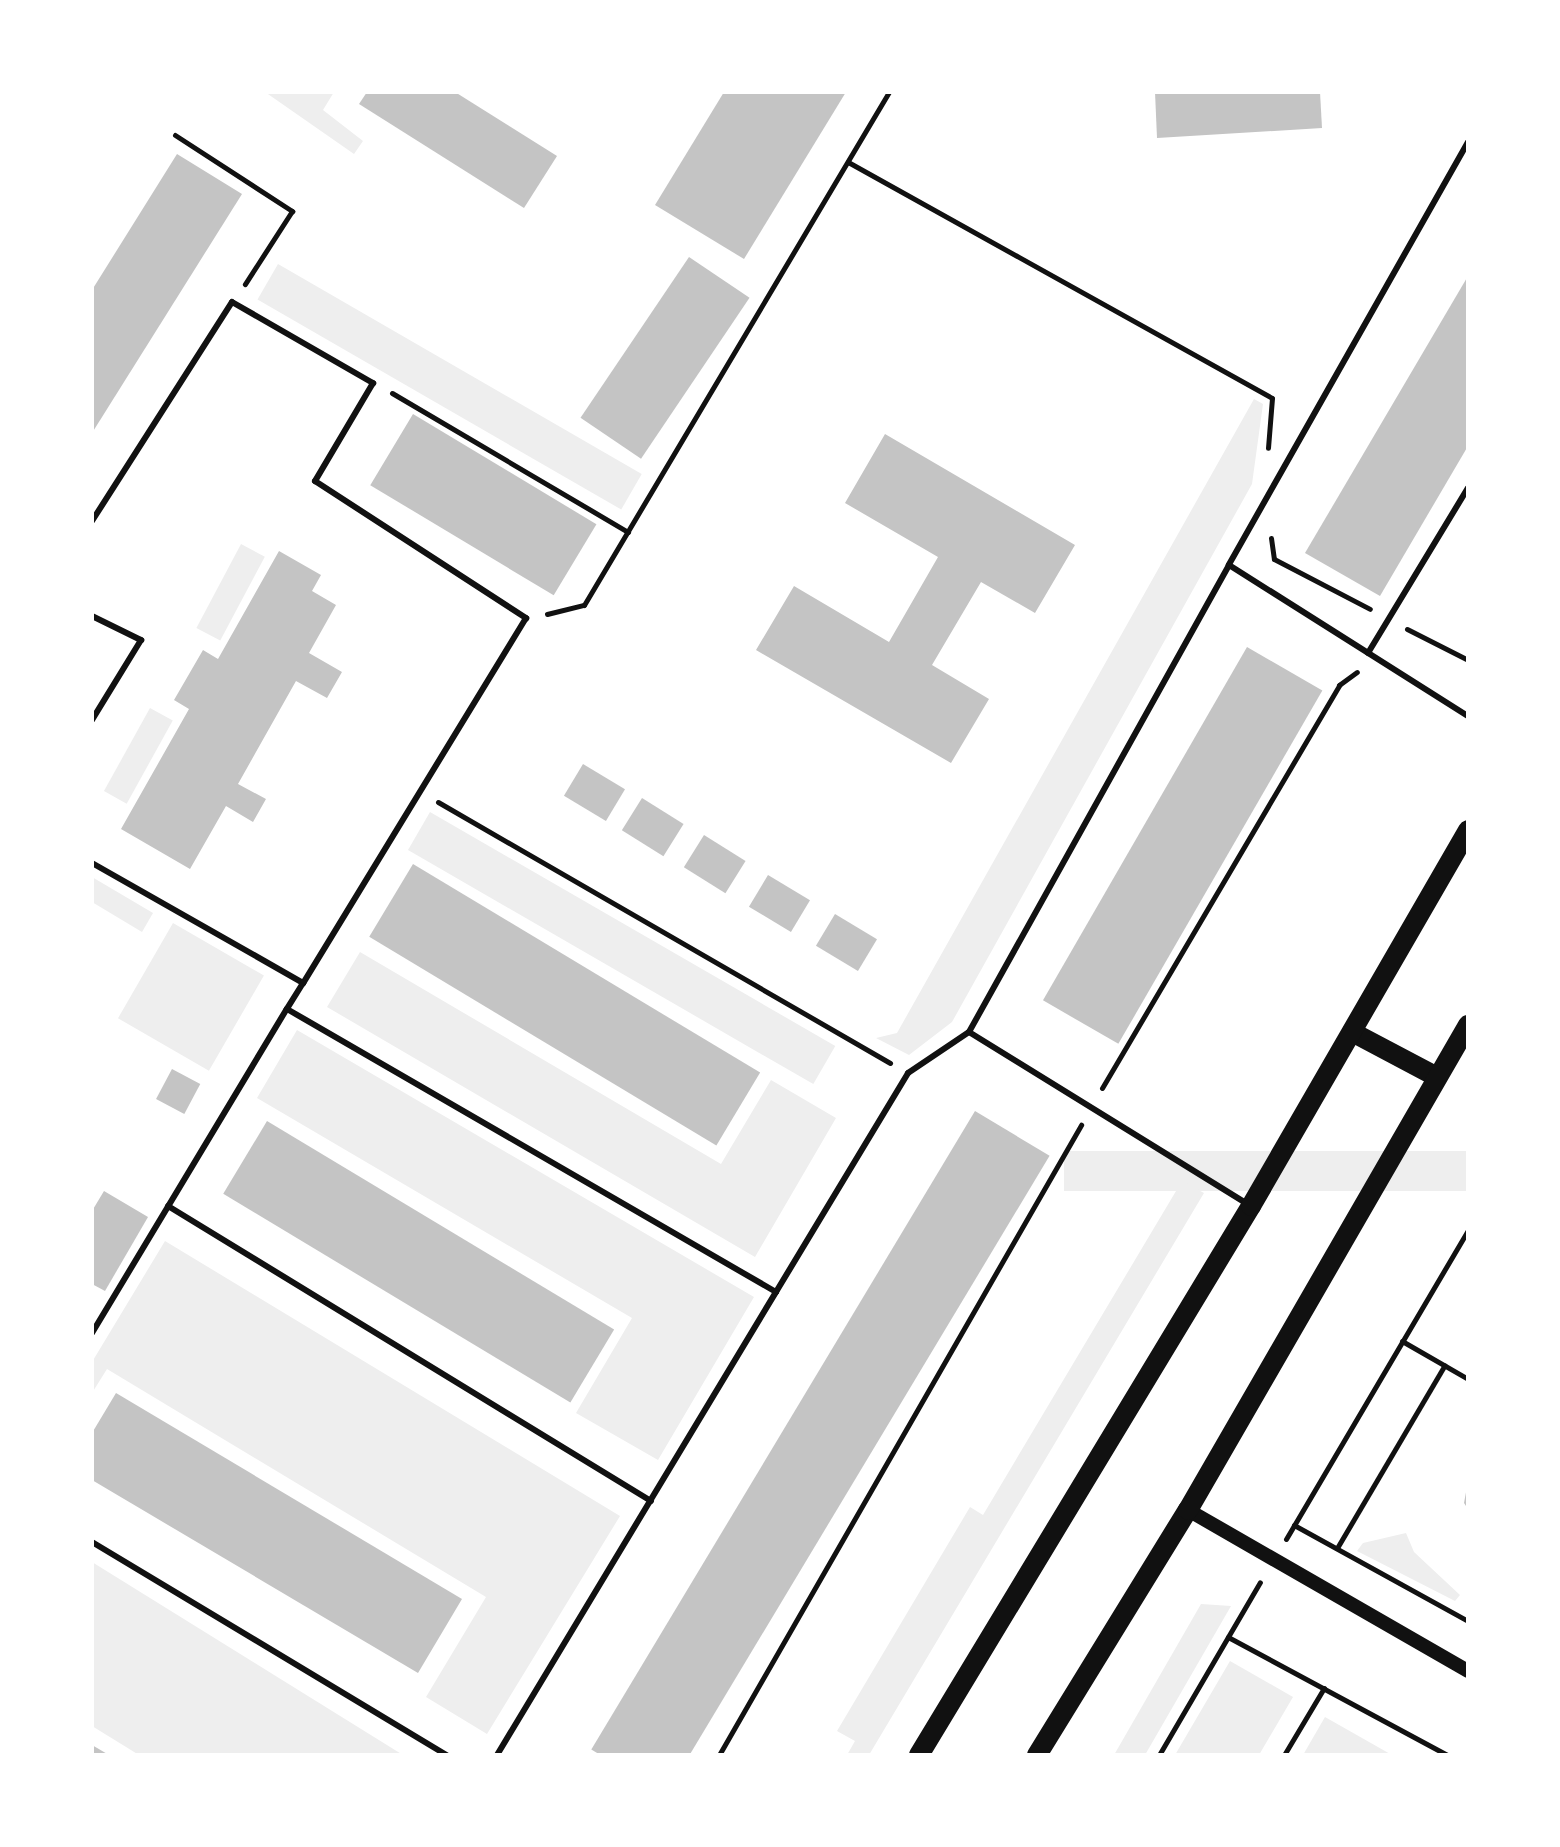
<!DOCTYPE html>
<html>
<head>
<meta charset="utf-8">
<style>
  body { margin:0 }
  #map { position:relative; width:1560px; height:1847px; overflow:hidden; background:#fff; font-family:Mulish,sans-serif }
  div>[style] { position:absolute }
  .green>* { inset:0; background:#eee; transform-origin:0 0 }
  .building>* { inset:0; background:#c4c4c4; transform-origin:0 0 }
  .path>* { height:5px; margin:-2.5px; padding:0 2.5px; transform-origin:2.5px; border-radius:2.5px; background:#111 }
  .service>* { height:6px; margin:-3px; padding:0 3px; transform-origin:3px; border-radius:3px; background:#111 }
  .tertiary>* { height:14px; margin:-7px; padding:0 7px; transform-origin:7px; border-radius:7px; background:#111 }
  .primary>* { height:20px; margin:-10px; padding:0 10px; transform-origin:10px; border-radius:10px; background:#111 }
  span { translate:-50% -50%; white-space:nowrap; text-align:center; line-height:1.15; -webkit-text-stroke:7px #fff; paint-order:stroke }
  .frame { position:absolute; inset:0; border:94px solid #fff; pointer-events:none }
</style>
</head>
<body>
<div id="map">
  <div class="green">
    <i style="clip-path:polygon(265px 92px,334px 92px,323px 110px,363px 141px,354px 154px)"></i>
    <i style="left:278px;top:264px;width:420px;height:41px;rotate:30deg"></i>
    <i style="clip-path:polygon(1254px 399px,1263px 404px,1252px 484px,952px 1022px,909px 1055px,876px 1038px,897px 1033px)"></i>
    <i style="left:241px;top:544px;width:27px;height:95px;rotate:28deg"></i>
    <i style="left:150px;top:708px;width:26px;height:95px;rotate:29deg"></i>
    <i style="left:430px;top:812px;width:468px;height:44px;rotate:30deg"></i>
    <i style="clip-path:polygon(92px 877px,153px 913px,142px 932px,92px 902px)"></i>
    <i style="left:173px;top:923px;width:105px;height:110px;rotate:30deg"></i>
    <i style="clip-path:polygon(360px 952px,721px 1164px,771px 1080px,836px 1118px,755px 1257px,327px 1007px)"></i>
    <i style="clip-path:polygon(297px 1030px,754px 1297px,658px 1460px,576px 1413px,632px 1318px,257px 1098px)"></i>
    <i style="left:1468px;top:1151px;width:40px;height:404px;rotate:90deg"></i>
    <i style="clip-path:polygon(1182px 1181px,1204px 1193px,869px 1755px,847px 1755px,855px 1741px,837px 1731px,970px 1507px,983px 1515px)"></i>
    <i style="clip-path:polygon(165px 1241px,620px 1516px,487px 1734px,426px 1697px,486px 1597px,107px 1369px,92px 1393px,92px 1362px)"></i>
    <i style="clip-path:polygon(1406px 1533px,1414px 1552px,1460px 1595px,1455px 1601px,1357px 1551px,1363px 1543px)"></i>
    <i style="clip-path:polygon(92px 1562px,403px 1755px,139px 1755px,92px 1726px)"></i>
    <i style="clip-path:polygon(1201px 1604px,1231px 1606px,1145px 1755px,1114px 1755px)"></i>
    <i style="clip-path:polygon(1230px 1661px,1293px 1697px,1259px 1755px,1175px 1755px)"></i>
    <i style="clip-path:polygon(1325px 1717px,1392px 1755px,1303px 1755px)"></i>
  </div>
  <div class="building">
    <i style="clip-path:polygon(367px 92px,455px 92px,557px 156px,524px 208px,359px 104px)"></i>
    <i style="clip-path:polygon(724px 92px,846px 92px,744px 259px,655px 205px)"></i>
    <i style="clip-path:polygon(1155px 92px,1320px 92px,1322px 128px,1157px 138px)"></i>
    <i style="clip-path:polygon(177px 154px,242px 194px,92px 433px,92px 290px)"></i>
    <i style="left:689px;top:257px;width:73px;height:194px;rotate:34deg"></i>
    <i style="clip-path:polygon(1468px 276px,1468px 446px,1380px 596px,1305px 553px)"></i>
    <i style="left:413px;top:414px;width:214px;height:83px;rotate:31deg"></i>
    <i style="clip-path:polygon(885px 434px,1075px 545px,1035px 613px,981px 582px,932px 665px,989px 699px,951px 763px,756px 650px,794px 586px,889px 642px,938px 557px,845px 503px)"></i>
    <i style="clip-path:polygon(279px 551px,321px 575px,312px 591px,336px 605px,309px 653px,342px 672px,327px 698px,296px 681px,238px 784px,266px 799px,253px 822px,226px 806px,190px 869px,121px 829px,189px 709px,174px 700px,203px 650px,218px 659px)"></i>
    <i style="left:1247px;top:647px;width:87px;height:408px;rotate:30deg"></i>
    <i style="left:583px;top:764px;width:49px;height:37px;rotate:31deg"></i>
    <i style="left:642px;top:798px;width:49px;height:38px;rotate:32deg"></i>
    <i style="left:704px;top:835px;width:49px;height:38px;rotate:32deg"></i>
    <i style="left:413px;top:864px;width:405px;height:85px;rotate:31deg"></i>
    <i style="left:768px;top:875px;width:49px;height:37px;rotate:31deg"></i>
    <i style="left:835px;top:914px;width:49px;height:37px;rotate:31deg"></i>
    <i style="left:172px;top:1069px;width:32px;height:34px;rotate:28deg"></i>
    <i style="left:975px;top:1111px;width:87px;height:745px;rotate:31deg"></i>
    <i style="left:267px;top:1121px;width:405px;height:85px;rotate:31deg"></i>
    <i style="clip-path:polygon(104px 1191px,148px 1217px,105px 1291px,92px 1284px,92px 1211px)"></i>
    <i style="clip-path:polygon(116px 1393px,462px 1599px,418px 1673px,92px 1480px,92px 1433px)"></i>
    <i style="clip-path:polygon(1468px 1482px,1468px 1509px,1464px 1503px)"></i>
    <i style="clip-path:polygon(92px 1745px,109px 1755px,92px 1755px)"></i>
  </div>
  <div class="path">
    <i style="left:175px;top:135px;width:140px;rotate:33deg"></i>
    <i style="left:292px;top:211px;width:87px;rotate:122.8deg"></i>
    <i style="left:848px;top:162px;width:485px;rotate:29.1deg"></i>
    <i style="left:1272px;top:398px;width:50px;rotate:94.6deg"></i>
    <i style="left:392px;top:393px;width:274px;rotate:30.5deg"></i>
    <i style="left:1271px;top:538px;width:21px;rotate:82deg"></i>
    <i style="left:1274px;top:559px;width:108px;rotate:27.5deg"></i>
    <i style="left:547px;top:614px;width:38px;rotate:-14deg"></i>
    <i style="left:584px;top:605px;width:597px;rotate:-59.27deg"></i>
    <i style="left:1407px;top:629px;width:68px;rotate:26.9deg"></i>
    <i style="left:438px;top:802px;width:522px;rotate:30deg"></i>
    <i style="left:1102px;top:1088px;width:468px;rotate:-59.5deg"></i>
    <i style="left:1339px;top:685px;width:22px;rotate:-36deg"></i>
    <i style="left:1402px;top:1341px;width:76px;rotate:29.9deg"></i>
    <i style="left:1294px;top:1525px;width:199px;rotate:28.9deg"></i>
    <i style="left:1286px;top:1539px;width:359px;rotate:-59.5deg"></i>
    <i style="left:1337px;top:1548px;width:212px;rotate:-59.5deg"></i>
    <i style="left:1228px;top:1637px;width:249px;rotate:28.3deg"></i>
    <i style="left:719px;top:1755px;width:727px;rotate:-60.12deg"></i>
    <i style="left:1159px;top:1755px;width:200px;rotate:-59.7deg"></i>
    <i style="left:1284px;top:1755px;width:78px;rotate:-59.2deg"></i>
  </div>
  <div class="service">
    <i style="left:1468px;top:142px;width:486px;rotate:119.5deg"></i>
    <i style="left:1229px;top:565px;width:283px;rotate:32.3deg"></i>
    <i style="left:92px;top:521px;width:260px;rotate:-57.4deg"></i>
    <i style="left:232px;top:302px;width:163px;rotate:29.9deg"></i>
    <i style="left:373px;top:383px;width:114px;rotate:120.6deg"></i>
    <i style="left:315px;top:481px;width:252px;rotate:33deg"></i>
    <i style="left:526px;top:618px;width:428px;rotate:121.4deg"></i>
    <i style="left:92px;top:616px;width:55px;rotate:26.1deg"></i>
    <i style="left:141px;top:640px;width:94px;rotate:121.5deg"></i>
    <i style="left:1368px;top:653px;width:193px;rotate:-58.8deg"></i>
    <i style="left:92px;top:863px;width:243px;rotate:29.6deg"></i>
    <i style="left:303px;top:983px;width:31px;rotate:122deg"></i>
    <i style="left:969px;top:1032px;width:534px;rotate:-60.89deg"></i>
    <i style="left:168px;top:1206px;width:566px;rotate:31.42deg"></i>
    <i style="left:92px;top:1333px;width:378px;rotate:-59deg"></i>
    <i style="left:287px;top:1009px;width:565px;rotate:30.06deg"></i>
    <i style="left:776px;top:1292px;width:256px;rotate:-58.9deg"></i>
    <i style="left:908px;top:1073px;width:73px;rotate:-33.9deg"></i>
    <i style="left:969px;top:1032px;width:328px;rotate:31.7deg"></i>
    <i style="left:92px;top:1542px;width:414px;rotate:31deg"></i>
    <i style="left:497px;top:1755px;width:541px;rotate:-58.93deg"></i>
  </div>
  <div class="tertiary">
    <i style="left:1188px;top:1510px;width:323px;rotate:29.9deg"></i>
  </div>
  <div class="primary">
    <i style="left:1352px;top:1032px;width:96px;rotate:27.9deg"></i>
    <i style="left:919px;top:1755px;width:642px;rotate:-58.84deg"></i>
    <i style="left:1251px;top:1206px;width:434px;rotate:-60deg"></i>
    <i style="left:1037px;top:1755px;width:288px;rotate:-58.4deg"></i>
    <i style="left:1188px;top:1510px;width:560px;rotate:-60deg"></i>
  </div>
  <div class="frame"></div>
</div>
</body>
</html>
